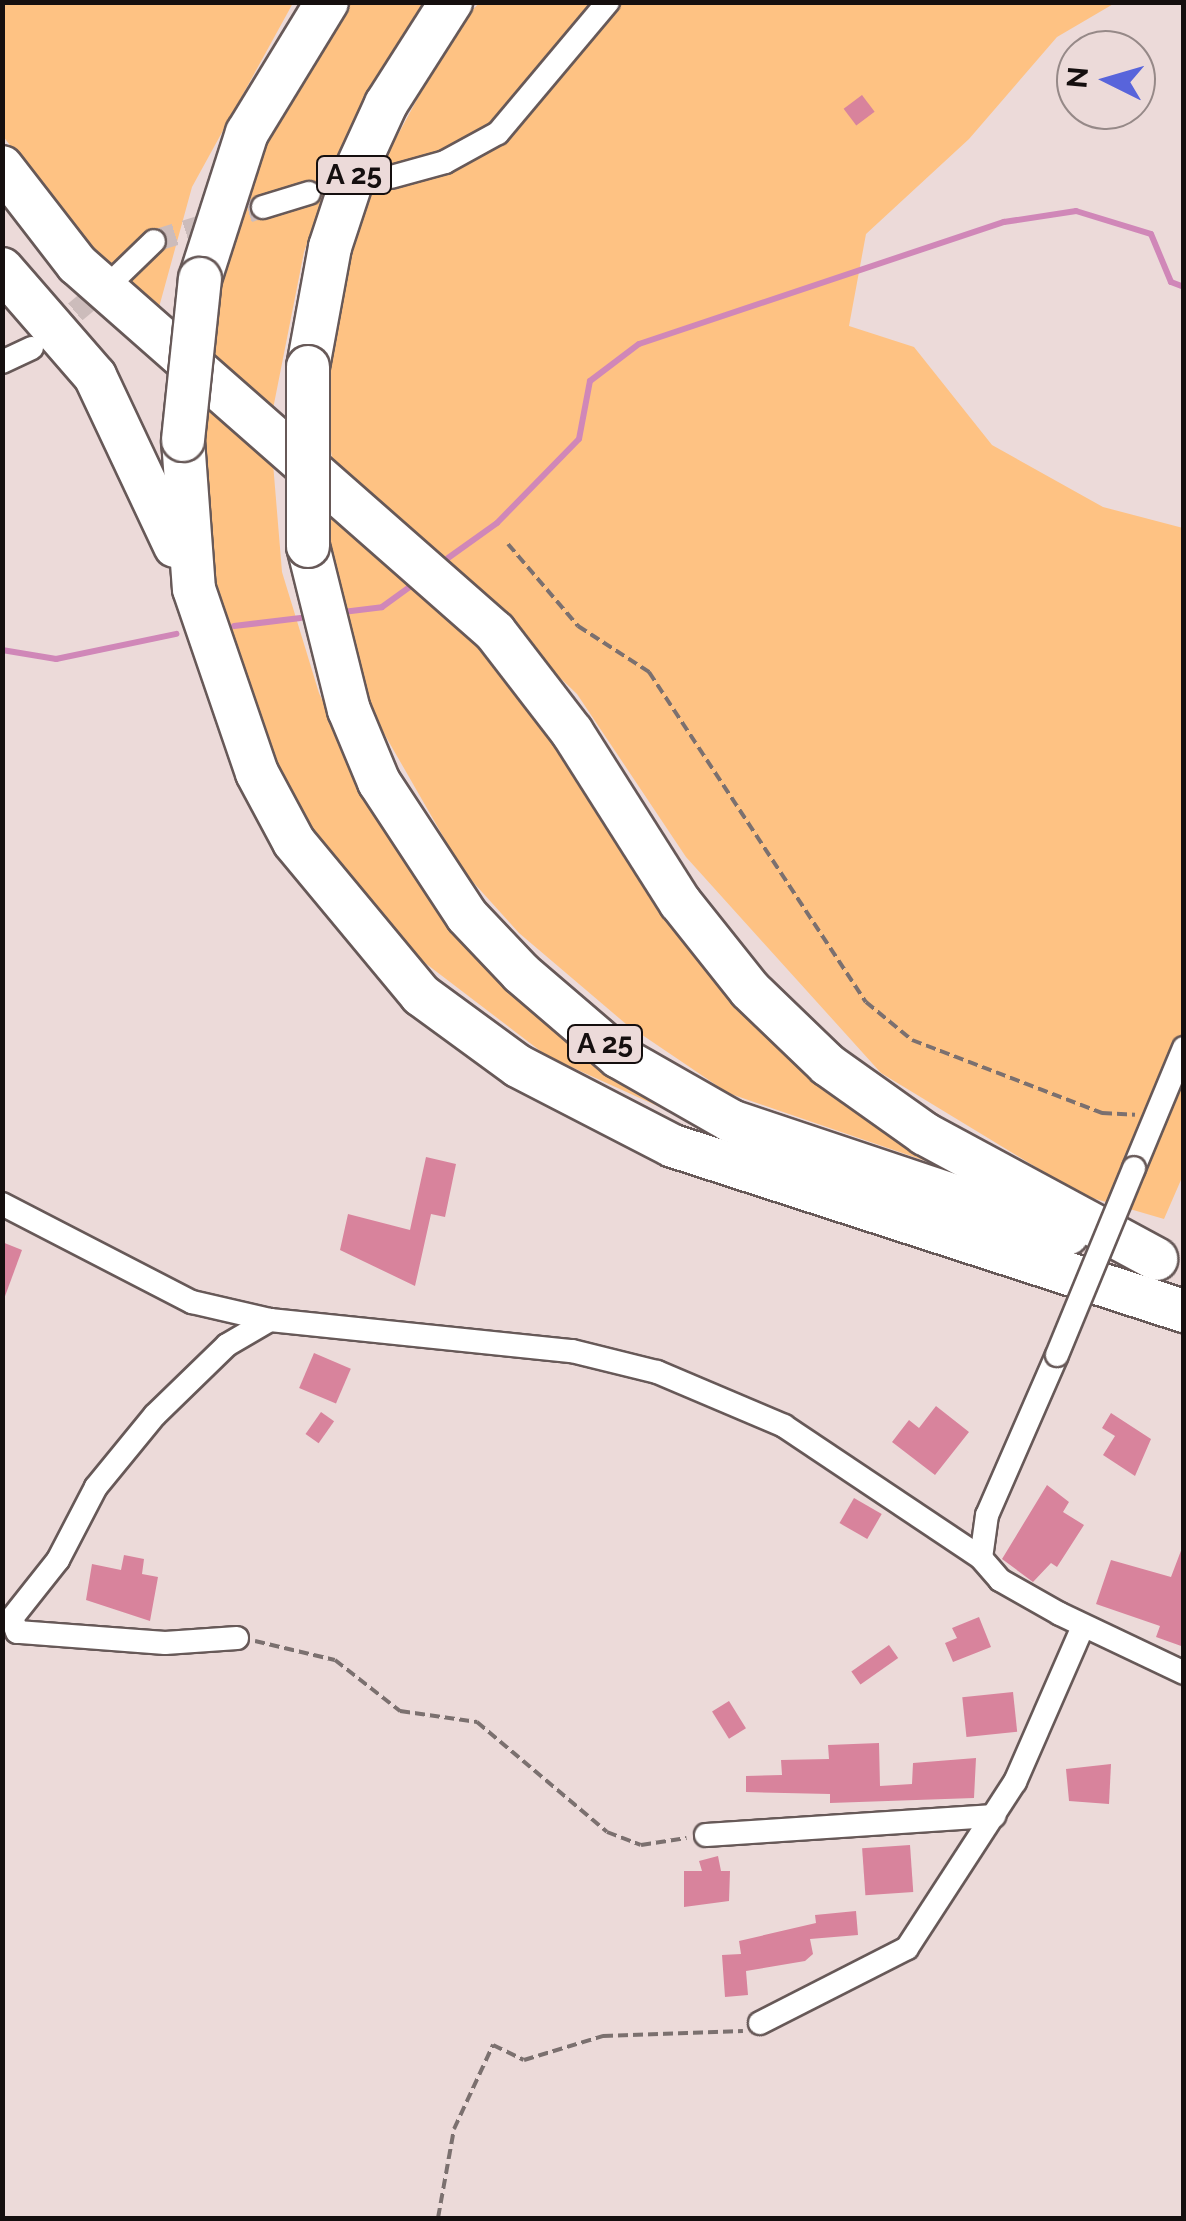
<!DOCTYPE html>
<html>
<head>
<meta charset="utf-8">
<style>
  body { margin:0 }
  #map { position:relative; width:1186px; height:2221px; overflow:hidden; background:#ecdad9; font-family:Raleway,sans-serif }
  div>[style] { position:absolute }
  .green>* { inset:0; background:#fec283 }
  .stream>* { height:6px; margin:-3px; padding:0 3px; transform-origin:3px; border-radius:3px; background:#d087b8 }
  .building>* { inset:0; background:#d8839c; transform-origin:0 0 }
  .minor-tunnel>* { height:22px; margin-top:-11px; transform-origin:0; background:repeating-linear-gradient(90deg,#ccbcbb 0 22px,transparent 0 33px) }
  .path>* { height:4px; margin-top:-2px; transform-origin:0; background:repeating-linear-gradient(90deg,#7b706f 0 10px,transparent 0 15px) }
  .roads { filter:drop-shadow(2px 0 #675958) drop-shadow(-2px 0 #675958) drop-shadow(0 2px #675958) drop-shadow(0 -2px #675958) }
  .minor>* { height:22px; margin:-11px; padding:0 11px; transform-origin:11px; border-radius:11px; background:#fff }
  .motorway>* { height:42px; margin:-21px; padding:0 21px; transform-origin:21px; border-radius:21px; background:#fff }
  .bridges { filter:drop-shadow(2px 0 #675958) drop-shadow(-2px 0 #675958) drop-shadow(0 2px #675958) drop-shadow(0 -2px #675958) }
  .minor-bridge>* { height:22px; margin:-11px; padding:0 11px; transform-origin:11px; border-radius:11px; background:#fff }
  .motorway-bridge>* { height:42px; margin:-21px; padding:0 21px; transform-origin:21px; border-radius:21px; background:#fff }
  span { translate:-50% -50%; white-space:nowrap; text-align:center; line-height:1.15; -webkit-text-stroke:9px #ecdad9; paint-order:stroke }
  .shield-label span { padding:2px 8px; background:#ecdad9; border:2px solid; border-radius:8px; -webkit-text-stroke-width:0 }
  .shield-label { font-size:28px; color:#150f0f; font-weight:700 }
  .frame { position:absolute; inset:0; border:5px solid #150f0f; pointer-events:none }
  .north { position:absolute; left:1056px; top:30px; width:100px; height:100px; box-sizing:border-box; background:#ecdad9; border:2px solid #968988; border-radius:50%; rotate:275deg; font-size:28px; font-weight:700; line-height:40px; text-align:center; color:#150f0f }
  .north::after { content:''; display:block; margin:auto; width:35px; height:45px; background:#5864db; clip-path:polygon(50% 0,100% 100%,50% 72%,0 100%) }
</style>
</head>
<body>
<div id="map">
  <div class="green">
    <i style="clip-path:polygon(2px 3px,293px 3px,192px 187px,158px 311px,86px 246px,3px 136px)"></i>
    <i style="clip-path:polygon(345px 3px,428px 3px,347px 134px,304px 252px,273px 409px,205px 351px,233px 194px)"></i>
    <i style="clip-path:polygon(479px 3px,1115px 3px,1057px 37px,969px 139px,866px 234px,849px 326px,914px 347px,992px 445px,1103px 507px,1183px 528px,1184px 1173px,1164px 1219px,1082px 1195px,881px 1073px,686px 857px,577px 694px,332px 460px,325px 395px,344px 266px,387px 155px,454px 31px)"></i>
    <i style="clip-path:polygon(198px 399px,273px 463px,282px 572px,319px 693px,376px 815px,453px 920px,759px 1152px,547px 1056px,412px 953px,311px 843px,261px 753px,209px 600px)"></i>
    <i style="clip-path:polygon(323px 496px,496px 653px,645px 877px,981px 1180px,728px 1093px,626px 1024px,519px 933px,463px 871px,374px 716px,341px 625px)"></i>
  </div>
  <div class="stream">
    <i style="left:448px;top:558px;width:60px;rotate:-35.5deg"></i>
    <i style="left:497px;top:523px;width:117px;rotate:-45.7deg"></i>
    <i style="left:579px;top:439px;width:59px;rotate:-79.3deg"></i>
    <i style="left:590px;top:381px;width:61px;rotate:-37.1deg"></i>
    <i style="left:639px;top:344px;width:385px;rotate:-18.5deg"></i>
    <i style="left:1004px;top:222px;width:73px;rotate:-8.7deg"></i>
    <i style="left:1076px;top:211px;width:78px;rotate:17deg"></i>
    <i style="left:1151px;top:234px;width:52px;rotate:67.4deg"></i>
    <i style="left:1171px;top:282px;width:14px;rotate:21deg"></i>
    <i style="left:343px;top:612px;width:39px;rotate:-7deg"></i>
    <i style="left:382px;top:607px;width:39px;rotate:-36deg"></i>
    <i style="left:234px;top:626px;width:67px;rotate:-6.8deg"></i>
    <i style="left:2px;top:650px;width:55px;rotate:9.5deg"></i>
    <i style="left:56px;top:659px;width:123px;rotate:-11.8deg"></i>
  </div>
  <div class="building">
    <i style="left:862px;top:95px;width:21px;height:23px;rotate:53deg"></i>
    <i style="clip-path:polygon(426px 1157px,456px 1164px,445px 1217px,431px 1214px,415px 1286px,340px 1250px,348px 1214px,410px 1230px)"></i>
    <i style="clip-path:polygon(2px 1242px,22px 1250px,4px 1299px,2px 1298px)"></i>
    <i style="left:314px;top:1353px;width:40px;height:38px;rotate:23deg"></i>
    <i style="clip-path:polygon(936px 1406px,969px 1432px,935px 1475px,892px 1442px,909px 1420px,919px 1428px)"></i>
    <i style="left:321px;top:1412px;width:16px;height:27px;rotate:35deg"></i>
    <i style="clip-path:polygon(1111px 1413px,1151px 1439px,1135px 1476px,1103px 1455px,1115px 1436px,1102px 1428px)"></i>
    <i style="clip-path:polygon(1047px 1485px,1069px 1502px,1063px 1512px,1084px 1525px,1057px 1567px,1051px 1563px,1033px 1582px,1002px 1559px)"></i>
    <i style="left:854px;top:1498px;width:32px;height:29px;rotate:30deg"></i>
    <i style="clip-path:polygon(1182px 1548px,1184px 1647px,1156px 1637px,1160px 1626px,1096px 1604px,1111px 1560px,1171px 1577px)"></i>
    <i style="clip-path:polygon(124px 1555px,144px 1559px,142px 1574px,158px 1577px,150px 1621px,86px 1600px,92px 1564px,121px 1570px)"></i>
    <i style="clip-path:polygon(979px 1617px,991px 1647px,953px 1662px,945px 1643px,957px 1638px,952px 1628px)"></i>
    <i style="left:889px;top:1645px;width:16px;height:46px;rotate:55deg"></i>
    <i style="left:1013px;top:1692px;width:40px;height:51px;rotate:84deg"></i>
    <i style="left:729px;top:1701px;width:32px;height:20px;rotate:58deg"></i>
    <i style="clip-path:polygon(879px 1743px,880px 1786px,912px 1784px,913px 1763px,976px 1758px,974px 1798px,830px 1803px,830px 1794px,746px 1792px,746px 1776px,782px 1775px,781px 1760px,829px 1759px,828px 1745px)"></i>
    <i style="clip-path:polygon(1111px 1764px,1109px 1804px,1069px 1801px,1066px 1769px)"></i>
    <i style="left:910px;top:1845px;width:47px;height:48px;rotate:86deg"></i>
    <i style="clip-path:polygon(718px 1856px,721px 1871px,730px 1871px,729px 1901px,684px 1907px,684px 1871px,702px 1871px,699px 1861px)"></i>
    <i style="clip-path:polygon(856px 1911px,858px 1935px,810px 1939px,813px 1954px,805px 1961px,746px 1971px,748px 1995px,725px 1997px,722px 1955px,741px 1954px,739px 1941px,816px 1923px,815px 1915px)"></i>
  </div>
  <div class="minor-tunnel">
    <i style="left:154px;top:241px;width:114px;rotate:-17.3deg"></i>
    <i style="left:50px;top:333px;width:78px;rotate:-39.8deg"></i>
  </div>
  <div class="path">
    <i style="left:508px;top:544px;width:108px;rotate:49.5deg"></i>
    <i style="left:578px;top:626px;width:85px;rotate:32.9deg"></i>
    <i style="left:649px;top:672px;width:395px;rotate:56.7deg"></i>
    <i style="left:866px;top:1002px;width:60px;rotate:39.6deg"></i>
    <i style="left:912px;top:1040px;width:204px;rotate:21deg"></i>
    <i style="left:1102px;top:1113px;width:33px;rotate:3deg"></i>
    <i style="left:255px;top:1641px;width:82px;rotate:13.4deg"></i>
    <i style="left:335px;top:1660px;width:83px;rotate:38.1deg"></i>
    <i style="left:400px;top:1711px;width:78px;rotate:8.1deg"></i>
    <i style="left:477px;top:1722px;width:170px;rotate:40.2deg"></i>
    <i style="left:607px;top:1832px;width:36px;rotate:21deg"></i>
    <i style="left:641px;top:1845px;width:46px;rotate:-8.8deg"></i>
    <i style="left:438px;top:2218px;width:90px;rotate:-79.8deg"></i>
    <i style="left:454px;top:2129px;width:93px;rotate:-65.1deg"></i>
    <i style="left:493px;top:2045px;width:34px;rotate:26deg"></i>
    <i style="left:524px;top:2060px;width:83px;rotate:-16.9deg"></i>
    <i style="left:603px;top:2036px;width:140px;rotate:-2deg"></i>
  </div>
  <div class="roads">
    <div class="minor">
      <i style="left:391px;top:177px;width:56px;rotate:-15.5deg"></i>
      <i style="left:445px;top:162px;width:60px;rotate:-28.7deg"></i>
      <i style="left:498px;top:133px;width:171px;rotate:-50deg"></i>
      <i style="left:263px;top:207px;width:48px;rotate:-16.9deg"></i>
      <i style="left:120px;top:274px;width:47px;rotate:-44.1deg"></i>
      <i style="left:2px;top:362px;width:33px;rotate:-25deg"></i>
      <i style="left:1134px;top:1168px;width:130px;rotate:-67.4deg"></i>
      <i style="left:2px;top:1204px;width:214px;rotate:27.3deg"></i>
      <i style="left:192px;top:1302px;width:80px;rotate:13deg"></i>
      <i style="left:270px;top:1320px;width:304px;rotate:5.9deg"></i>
      <i style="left:572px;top:1351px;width:88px;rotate:13.9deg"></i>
      <i style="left:657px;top:1372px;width:138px;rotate:23deg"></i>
      <i style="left:784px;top:1426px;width:237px;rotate:33.8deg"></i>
      <i style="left:1057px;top:1355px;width:175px;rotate:113.6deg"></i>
      <i style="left:987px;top:1515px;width:43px;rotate:97.9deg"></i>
      <i style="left:981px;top:1558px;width:29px;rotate:49deg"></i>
      <i style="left:1000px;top:1580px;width:69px;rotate:29.5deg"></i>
      <i style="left:1060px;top:1614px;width:137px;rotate:25.4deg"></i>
      <i style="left:237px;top:1638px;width:72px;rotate:176deg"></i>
      <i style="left:165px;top:1643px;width:148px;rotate:-175.7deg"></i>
      <i style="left:17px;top:1632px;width:15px;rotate:-110deg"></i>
      <i style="left:12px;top:1618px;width:74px;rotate:-51.6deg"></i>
      <i style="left:58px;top:1560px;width:82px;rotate:-62.5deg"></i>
      <i style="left:96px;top:1487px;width:93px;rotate:-50.7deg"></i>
      <i style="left:155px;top:1415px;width:100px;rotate:-44.2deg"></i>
      <i style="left:227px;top:1345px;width:50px;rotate:-30.2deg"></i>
      <i style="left:706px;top:1835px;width:289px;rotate:-3.8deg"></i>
      <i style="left:760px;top:2023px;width:165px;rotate:-27deg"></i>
      <i style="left:907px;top:1948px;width:198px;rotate:-57deg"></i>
      <i style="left:1015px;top:1782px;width:170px;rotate:-66.4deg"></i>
    </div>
    <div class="motorway">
      <i style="left:2px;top:167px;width:123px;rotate:52.3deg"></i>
      <i style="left:77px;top:264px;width:557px;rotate:41.36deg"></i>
      <i style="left:495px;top:632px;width:126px;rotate:52.4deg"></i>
      <i style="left:572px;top:732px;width:201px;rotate:57.6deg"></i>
      <i style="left:680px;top:902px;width:112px;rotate:51.5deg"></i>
      <i style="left:750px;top:990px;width:108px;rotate:43.9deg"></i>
      <i style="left:828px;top:1065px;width:119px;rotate:35.4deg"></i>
      <i style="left:925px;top:1134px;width:263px;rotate:28.4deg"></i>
      <i style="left:2px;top:269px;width:142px;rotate:49deg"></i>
      <i style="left:95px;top:376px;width:188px;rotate:64.8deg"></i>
      <i style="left:200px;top:279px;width:153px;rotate:-72.2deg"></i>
      <i style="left:247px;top:133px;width:153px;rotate:-58.6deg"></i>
      <i style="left:308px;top:367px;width:122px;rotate:-79.6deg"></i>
      <i style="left:330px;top:247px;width:77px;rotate:-71.8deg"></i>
      <i style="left:354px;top:174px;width:77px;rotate:-65.4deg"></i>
      <i style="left:386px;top:104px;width:121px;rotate:-57.5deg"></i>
      <i style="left:183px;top:440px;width:149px;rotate:85.8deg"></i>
      <i style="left:194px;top:589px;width:194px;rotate:71.1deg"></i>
      <i style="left:257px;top:773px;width:78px;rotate:61.8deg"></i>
      <i style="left:294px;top:842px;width:199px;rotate:50.3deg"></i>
      <i style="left:421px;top:995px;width:120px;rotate:36.2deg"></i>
      <i style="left:518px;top:1066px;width:174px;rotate:27.3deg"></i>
      <i style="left:673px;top:1146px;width:537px;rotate:17.9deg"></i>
      <i style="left:308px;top:546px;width:169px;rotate:76deg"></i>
      <i style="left:349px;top:710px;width:78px;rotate:67.4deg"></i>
      <i style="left:379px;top:782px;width:160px;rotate:56.7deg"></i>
      <i style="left:467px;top:916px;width:79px;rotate:46.5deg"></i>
      <i style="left:521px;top:973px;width:129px;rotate:40.6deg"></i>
      <i style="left:619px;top:1057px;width:129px;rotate:29.7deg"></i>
      <i style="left:731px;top:1121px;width:355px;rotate:18.5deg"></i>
    </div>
  </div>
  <div class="bridges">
    <div class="minor-bridge">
      <i style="left:1057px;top:1355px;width:202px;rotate:-67.6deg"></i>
    </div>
    <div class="motorway-bridge">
      <i style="left:308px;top:367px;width:179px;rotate:90deg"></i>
      <i style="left:183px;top:440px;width:162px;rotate:-84deg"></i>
    </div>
  </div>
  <div class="shield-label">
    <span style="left:354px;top:175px">A 25</span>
    <span style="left:605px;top:1044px">A 25</span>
  </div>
  <div class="frame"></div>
  <div class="north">N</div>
</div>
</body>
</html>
